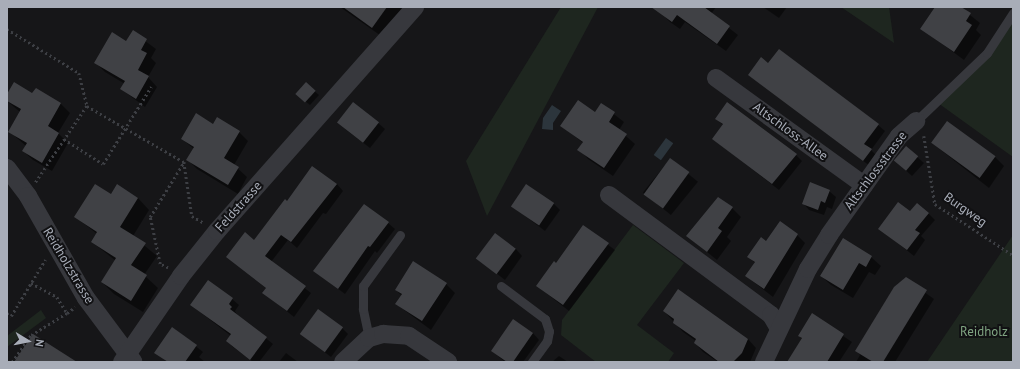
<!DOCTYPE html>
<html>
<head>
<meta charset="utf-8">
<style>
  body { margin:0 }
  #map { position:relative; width:1020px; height:369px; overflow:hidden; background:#161618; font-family:"PT Sans",sans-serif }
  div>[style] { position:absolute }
  .green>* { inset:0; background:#1e261f }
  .water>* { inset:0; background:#2c353c; transform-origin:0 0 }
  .shadow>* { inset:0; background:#0007; transform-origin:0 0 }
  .building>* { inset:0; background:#404145; transform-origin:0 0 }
  .path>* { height:2.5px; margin-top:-1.25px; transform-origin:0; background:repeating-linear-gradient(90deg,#3d3f44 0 2px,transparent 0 5px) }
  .lane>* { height:9px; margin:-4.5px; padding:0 4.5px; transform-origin:4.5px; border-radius:4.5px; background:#37383d }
  .street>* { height:18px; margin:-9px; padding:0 9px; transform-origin:9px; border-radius:9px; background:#37383d }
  span { translate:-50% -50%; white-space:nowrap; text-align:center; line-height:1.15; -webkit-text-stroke:4px #111113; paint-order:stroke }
  .street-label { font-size:13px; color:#a8adb8 }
  .park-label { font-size:13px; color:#7fa381 }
  .frame { position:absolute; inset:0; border:8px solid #a8adb8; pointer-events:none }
  .north { position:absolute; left:8px; top:321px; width:40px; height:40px; -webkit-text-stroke:3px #111113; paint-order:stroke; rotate:100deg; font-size:11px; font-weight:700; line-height:16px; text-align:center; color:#a8adb8 }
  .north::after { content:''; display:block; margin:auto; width:14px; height:18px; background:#a8adb8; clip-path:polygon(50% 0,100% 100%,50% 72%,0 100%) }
</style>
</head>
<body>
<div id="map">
  <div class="green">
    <i style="clip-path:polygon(561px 7px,598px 7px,487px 216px,466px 161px)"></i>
    <i style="clip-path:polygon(842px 7px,889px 7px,894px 43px,841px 7px)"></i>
    <i style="clip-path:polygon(1013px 13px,1013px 157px,938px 103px,987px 53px)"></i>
    <i style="clip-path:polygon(633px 225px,684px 263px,637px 325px,674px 353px,668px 362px,596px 362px,561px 335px,562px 320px)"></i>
    <i style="clip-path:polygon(1013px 235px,1013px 362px,927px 362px)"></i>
    <i style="clip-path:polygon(41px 310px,46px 318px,7px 347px,7px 336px)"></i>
  </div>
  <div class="water">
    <i style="clip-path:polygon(552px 105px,561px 111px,553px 123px,553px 130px,542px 129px,543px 118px)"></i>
    <i style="left:666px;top:138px;width:9px;height:21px;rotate:36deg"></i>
  </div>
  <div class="shadow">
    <i style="clip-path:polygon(340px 7px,406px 7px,384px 38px)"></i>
    <i style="clip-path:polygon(666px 7px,716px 7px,711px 14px,738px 35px,726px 51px,685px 22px,680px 29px,670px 22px,662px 14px)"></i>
    <i style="clip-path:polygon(763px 7px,787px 7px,779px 18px)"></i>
    <i style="clip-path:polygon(936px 7px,960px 7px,980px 23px,976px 30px,981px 35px,964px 60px,922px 29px)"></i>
    <i style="clip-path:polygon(133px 32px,156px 49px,151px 58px,156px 63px,148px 77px,157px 87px,145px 107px,121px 89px,125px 84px,105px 72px,95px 62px,126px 42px)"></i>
    <i style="clip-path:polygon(769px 65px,878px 125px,885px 131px,871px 150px,877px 156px,870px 166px,749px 75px)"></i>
    <i style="clip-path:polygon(306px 84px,319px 95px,310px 105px,300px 97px)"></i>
    <i style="clip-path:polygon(36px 89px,61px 104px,70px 113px,58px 133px,68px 143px,52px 171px,33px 160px,23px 151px,26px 146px,9px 131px,20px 112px,7px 101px,7px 96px,33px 94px)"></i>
    <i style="clip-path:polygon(601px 104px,624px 122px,619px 130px,635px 144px,613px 176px,588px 159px,579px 149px,583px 143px,562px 126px,595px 113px)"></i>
    <i style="clip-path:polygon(716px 119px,796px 155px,802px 161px,779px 190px,713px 139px,723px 125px)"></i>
    <i style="clip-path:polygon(378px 123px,385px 129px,370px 148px,345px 129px)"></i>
    <i style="clip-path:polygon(214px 125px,239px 132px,248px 141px,234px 165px,247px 177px,238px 194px,197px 169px,188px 160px,194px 149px,182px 139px)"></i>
    <i style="clip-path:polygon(932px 143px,995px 157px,1004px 166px,989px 188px)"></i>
    <i style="clip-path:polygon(917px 157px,924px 163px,912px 176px,902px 167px)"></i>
    <i style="left:670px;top:159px;width:36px;height:43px;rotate:39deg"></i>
    <i style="clip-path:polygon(337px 184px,343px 191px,326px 214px,323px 213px,297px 248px,288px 240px,271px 262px,311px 293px,294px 317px,264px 293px,267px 289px,227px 257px,255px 241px,288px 202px)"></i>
    <i style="clip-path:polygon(829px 191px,836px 197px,832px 209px,827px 207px,824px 215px,809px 210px,803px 203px)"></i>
    <i style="clip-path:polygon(111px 196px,138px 198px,149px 210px,133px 236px,157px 256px,144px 275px,158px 288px,143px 312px,114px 294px,102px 282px,116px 261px,92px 242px,97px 234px,76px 217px)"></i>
    <i style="clip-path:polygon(553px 203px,560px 210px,545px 231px,512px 206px)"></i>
    <i style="clip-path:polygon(732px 208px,741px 217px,727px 237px,731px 241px,717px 260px,687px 236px)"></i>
    <i style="clip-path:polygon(910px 213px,928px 213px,935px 220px,921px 236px,925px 240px,914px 256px,880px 229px)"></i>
    <i style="clip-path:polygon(388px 223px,395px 229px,377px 253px,375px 251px,345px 294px,314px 271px)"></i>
    <i style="clip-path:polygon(583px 226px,615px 250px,569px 311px,537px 286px,557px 265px)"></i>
    <i style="clip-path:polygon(797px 235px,805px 243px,773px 297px,746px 276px,755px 263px,749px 257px,766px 242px)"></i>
    <i style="clip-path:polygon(516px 249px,522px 256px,505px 280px,478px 259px)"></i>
    <i style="clip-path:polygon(871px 257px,881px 266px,875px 275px,869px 272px,853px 298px,831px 285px,821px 276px)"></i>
    <i style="clip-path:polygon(906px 279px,934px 299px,895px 362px,856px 362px,860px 355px,857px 351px)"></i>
    <i style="clip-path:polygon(446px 284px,455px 293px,431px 330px,396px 304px,402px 296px,396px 290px)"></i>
    <i style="clip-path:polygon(232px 299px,239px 305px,235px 311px,237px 315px,273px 344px,259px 362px,253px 362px,233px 347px,227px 341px,231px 336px,191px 305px)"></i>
    <i style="clip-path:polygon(664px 311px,748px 339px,756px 348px,750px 362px,718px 362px,703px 352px,695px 343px,696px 341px,683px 332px)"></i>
    <i style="clip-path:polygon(812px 315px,852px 342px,839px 362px,789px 362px,802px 339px,799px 336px)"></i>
    <i style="clip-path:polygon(173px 328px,203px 352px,199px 357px,205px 362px,167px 362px,156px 352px)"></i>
    <i style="clip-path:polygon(342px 328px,348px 334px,331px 357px,301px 334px)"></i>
    <i style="clip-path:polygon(533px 333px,539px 340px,523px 362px,505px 362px,492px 351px)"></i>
    <i style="clip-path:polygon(286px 353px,298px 362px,279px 362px)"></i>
    <i style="clip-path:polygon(559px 356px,568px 362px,552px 362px)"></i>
  </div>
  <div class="building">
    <i style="clip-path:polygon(343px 7px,387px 7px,372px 28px)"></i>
    <i style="clip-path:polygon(651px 7px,704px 7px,730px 26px,717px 44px,677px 15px,672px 22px)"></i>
    <i style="clip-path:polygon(935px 7px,961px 7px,971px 13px,966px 21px,972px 25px,954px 52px,920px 29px)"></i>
    <i style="clip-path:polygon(133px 30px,147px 39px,141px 50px,147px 53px,138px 70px,149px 76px,136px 99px,120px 89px,125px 81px,94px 63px,112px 32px,126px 41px)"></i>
    <i style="clip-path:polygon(779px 49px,879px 124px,864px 144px,872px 149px,863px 161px,748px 75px,761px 57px,768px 63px)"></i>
    <i style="clip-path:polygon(14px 82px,32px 93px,36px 88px,61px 103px,48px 126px,59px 133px,42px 163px,22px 151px,27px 143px,8px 132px,21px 109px,7px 101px,7px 94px)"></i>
    <i style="left:306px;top:82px;width:13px;height:16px;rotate:42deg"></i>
    <i style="clip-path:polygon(578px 100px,595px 112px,601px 103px,615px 112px,609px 122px,627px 134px,604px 168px,577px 150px,583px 142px,560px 126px)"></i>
    <i style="left:353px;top:102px;width:33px;height:26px;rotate:38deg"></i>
    <i style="clip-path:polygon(727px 102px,797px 154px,772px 184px,712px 139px,723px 124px,715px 119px)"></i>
    <i style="clip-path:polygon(196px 113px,213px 124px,217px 117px,240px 131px,224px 158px,239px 167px,228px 185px,186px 160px,194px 147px,181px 139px)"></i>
    <i style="left:947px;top:121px;width:60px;height:27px;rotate:36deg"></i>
    <i style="left:906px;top:146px;width:16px;height:19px;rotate:40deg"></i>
    <i style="left:670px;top:158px;width:24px;height:45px;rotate:36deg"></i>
    <i style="clip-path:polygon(312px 166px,337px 184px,291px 242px,281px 235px,265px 256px,306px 286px,287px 311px,262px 293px,266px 288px,226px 257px,245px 232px,254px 240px,285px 199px,287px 201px)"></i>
    <i style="clip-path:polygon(810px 182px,830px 190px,825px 203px,821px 201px,818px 210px,802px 204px)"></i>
    <i style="clip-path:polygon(95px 184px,111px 194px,117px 184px,138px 198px,120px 227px,146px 243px,131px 265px,147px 275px,131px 301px,101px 282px,116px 258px,91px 242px,97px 232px,74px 217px)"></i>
    <i style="left:526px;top:184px;width:34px;height:27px;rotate:34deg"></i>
    <i style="clip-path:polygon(718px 197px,733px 207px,718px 228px,722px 231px,707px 252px,686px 236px)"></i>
    <i style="clip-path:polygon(898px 202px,910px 211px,917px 203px,929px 213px,915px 230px,920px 233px,907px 250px,878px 229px)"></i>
    <i style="clip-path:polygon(364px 204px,389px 222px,370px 247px,368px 246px,338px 289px,313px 271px)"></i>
    <i style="clip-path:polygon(780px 221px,798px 234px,764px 289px,745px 276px,755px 262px,747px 257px,761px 237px,766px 241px)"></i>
    <i style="clip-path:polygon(583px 225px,609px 243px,563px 305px,536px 286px,554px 261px,556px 263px)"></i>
    <i style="left:495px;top:233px;width:26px;height:32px;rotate:37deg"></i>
    <i style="clip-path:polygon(843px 238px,872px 256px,866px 267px,859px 263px,843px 290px,820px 276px)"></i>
    <i style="clip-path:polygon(413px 261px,447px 283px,422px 321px,395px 304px,402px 294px,395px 290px)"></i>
    <i style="clip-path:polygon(906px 277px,927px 290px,883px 362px,873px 362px,855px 351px,894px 287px)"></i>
    <i style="clip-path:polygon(208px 280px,233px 298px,229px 304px,232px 307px,230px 309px,267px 337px,250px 360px,226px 341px,231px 334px,190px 305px)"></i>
    <i style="clip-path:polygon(678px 289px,748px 339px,742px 353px,733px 362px,719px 362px,694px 343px,696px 339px,673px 323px,674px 319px,663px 311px)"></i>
    <i style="left:318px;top:309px;width:31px;height:31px;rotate:36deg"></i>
    <i style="clip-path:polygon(812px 313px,844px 334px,827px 362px,787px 362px,802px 338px,798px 336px)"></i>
    <i style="clip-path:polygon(513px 319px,533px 333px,513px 362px,507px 362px,491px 351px)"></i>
    <i style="clip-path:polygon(172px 327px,197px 345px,185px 362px,168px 362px,154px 353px)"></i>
    <i style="clip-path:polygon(33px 334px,77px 362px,14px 362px)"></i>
  </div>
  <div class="path">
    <i style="left:7px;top:29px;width:84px;rotate:31.4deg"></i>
    <i style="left:79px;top:73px;width:34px;rotate:76deg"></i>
    <i style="left:87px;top:106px;width:92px;rotate:123.9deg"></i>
    <i style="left:87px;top:106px;width:112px;rotate:30deg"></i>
    <i style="left:184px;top:162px;width:55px;rotate:81.6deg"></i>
    <i style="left:192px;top:216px;width:14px;rotate:30deg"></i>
    <i style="left:924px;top:136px;width:69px;rotate:80.8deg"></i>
    <i style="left:935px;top:204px;width:93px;rotate:33.2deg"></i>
    <i style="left:64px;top:139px;width:46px;rotate:32.7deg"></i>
    <i style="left:103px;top:164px;width:91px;rotate:-58.1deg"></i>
    <i style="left:168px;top:268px;width:9px;rotate:-153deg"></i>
    <i style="left:160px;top:264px;width:48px;rotate:-102deg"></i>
    <i style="left:150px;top:217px;width:65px;rotate:-58.3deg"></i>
    <i style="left:31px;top:283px;width:30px;rotate:28deg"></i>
    <i style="left:57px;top:297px;width:19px;rotate:58deg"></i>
    <i style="left:67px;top:313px;width:10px;rotate:-37deg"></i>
    <i style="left:7px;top:313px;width:5px;rotate:37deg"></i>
    <i style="left:11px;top:316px;width:66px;rotate:-58.7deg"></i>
    <i style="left:12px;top:362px;width:33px;rotate:-55deg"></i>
    <i style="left:31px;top:335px;width:42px;rotate:-31.4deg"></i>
  </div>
  <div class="lane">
    <i style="left:916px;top:121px;width:98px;rotate:-43.8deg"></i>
    <i style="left:987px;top:53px;width:48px;rotate:-57deg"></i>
    <i style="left:501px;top:286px;width:55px;rotate:36.9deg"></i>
    <i style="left:545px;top:319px;width:13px;rotate:72deg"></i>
    <i style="left:549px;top:331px;width:10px;rotate:101deg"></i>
    <i style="left:547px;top:341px;width:26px;rotate:126deg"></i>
    <i style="left:369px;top:338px;width:30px;rotate:-102deg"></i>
    <i style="left:363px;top:309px;width:23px;rotate:-90deg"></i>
    <i style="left:363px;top:286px;width:63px;rotate:-54deg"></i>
  </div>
  <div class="street">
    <i style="left:716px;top:78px;width:183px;rotate:35.9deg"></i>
    <i style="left:7px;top:168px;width:35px;rotate:53deg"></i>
    <i style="left:28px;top:196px;width:117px;rotate:60.4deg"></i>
    <i style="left:86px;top:298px;width:79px;rotate:53.3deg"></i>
    <i style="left:609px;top:195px;width:202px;rotate:36.5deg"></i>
    <i style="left:771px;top:315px;width:16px;rotate:60deg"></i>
    <i style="left:122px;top:362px;width:104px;rotate:-55.5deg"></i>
    <i style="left:181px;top:276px;width:58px;rotate:-51.3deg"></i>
    <i style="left:217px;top:231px;width:299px;rotate:-48.5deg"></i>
    <i style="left:343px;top:362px;width:35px;rotate:-43deg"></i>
    <i style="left:369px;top:338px;width:15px;rotate:-16deg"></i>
    <i style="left:383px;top:334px;width:26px;rotate:4deg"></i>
    <i style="left:409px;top:336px;width:47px;rotate:33.7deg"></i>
    <i style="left:764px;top:362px;width:103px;rotate:-64.7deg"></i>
    <i style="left:808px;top:269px;width:40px;rotate:-58deg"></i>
    <i style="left:829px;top:235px;width:121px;rotate:-54.7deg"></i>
    <i style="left:899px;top:136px;width:23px;rotate:-41deg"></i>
  </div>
  <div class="street-label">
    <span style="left:790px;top:132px;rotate:36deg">Altschloss-Allee</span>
    <span style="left:876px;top:171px;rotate:-53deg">Altschlossstrasse</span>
    <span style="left:239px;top:207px;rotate:-48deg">Feldstrasse</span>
    <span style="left:965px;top:210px;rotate:35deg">Burgweg</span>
    <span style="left:68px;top:266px;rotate:59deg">Reidholzstrasse</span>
  </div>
  <div class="park-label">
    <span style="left:984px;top:332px">Reidholz</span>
  </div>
  <div class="frame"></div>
  <div class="north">N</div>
</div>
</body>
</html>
